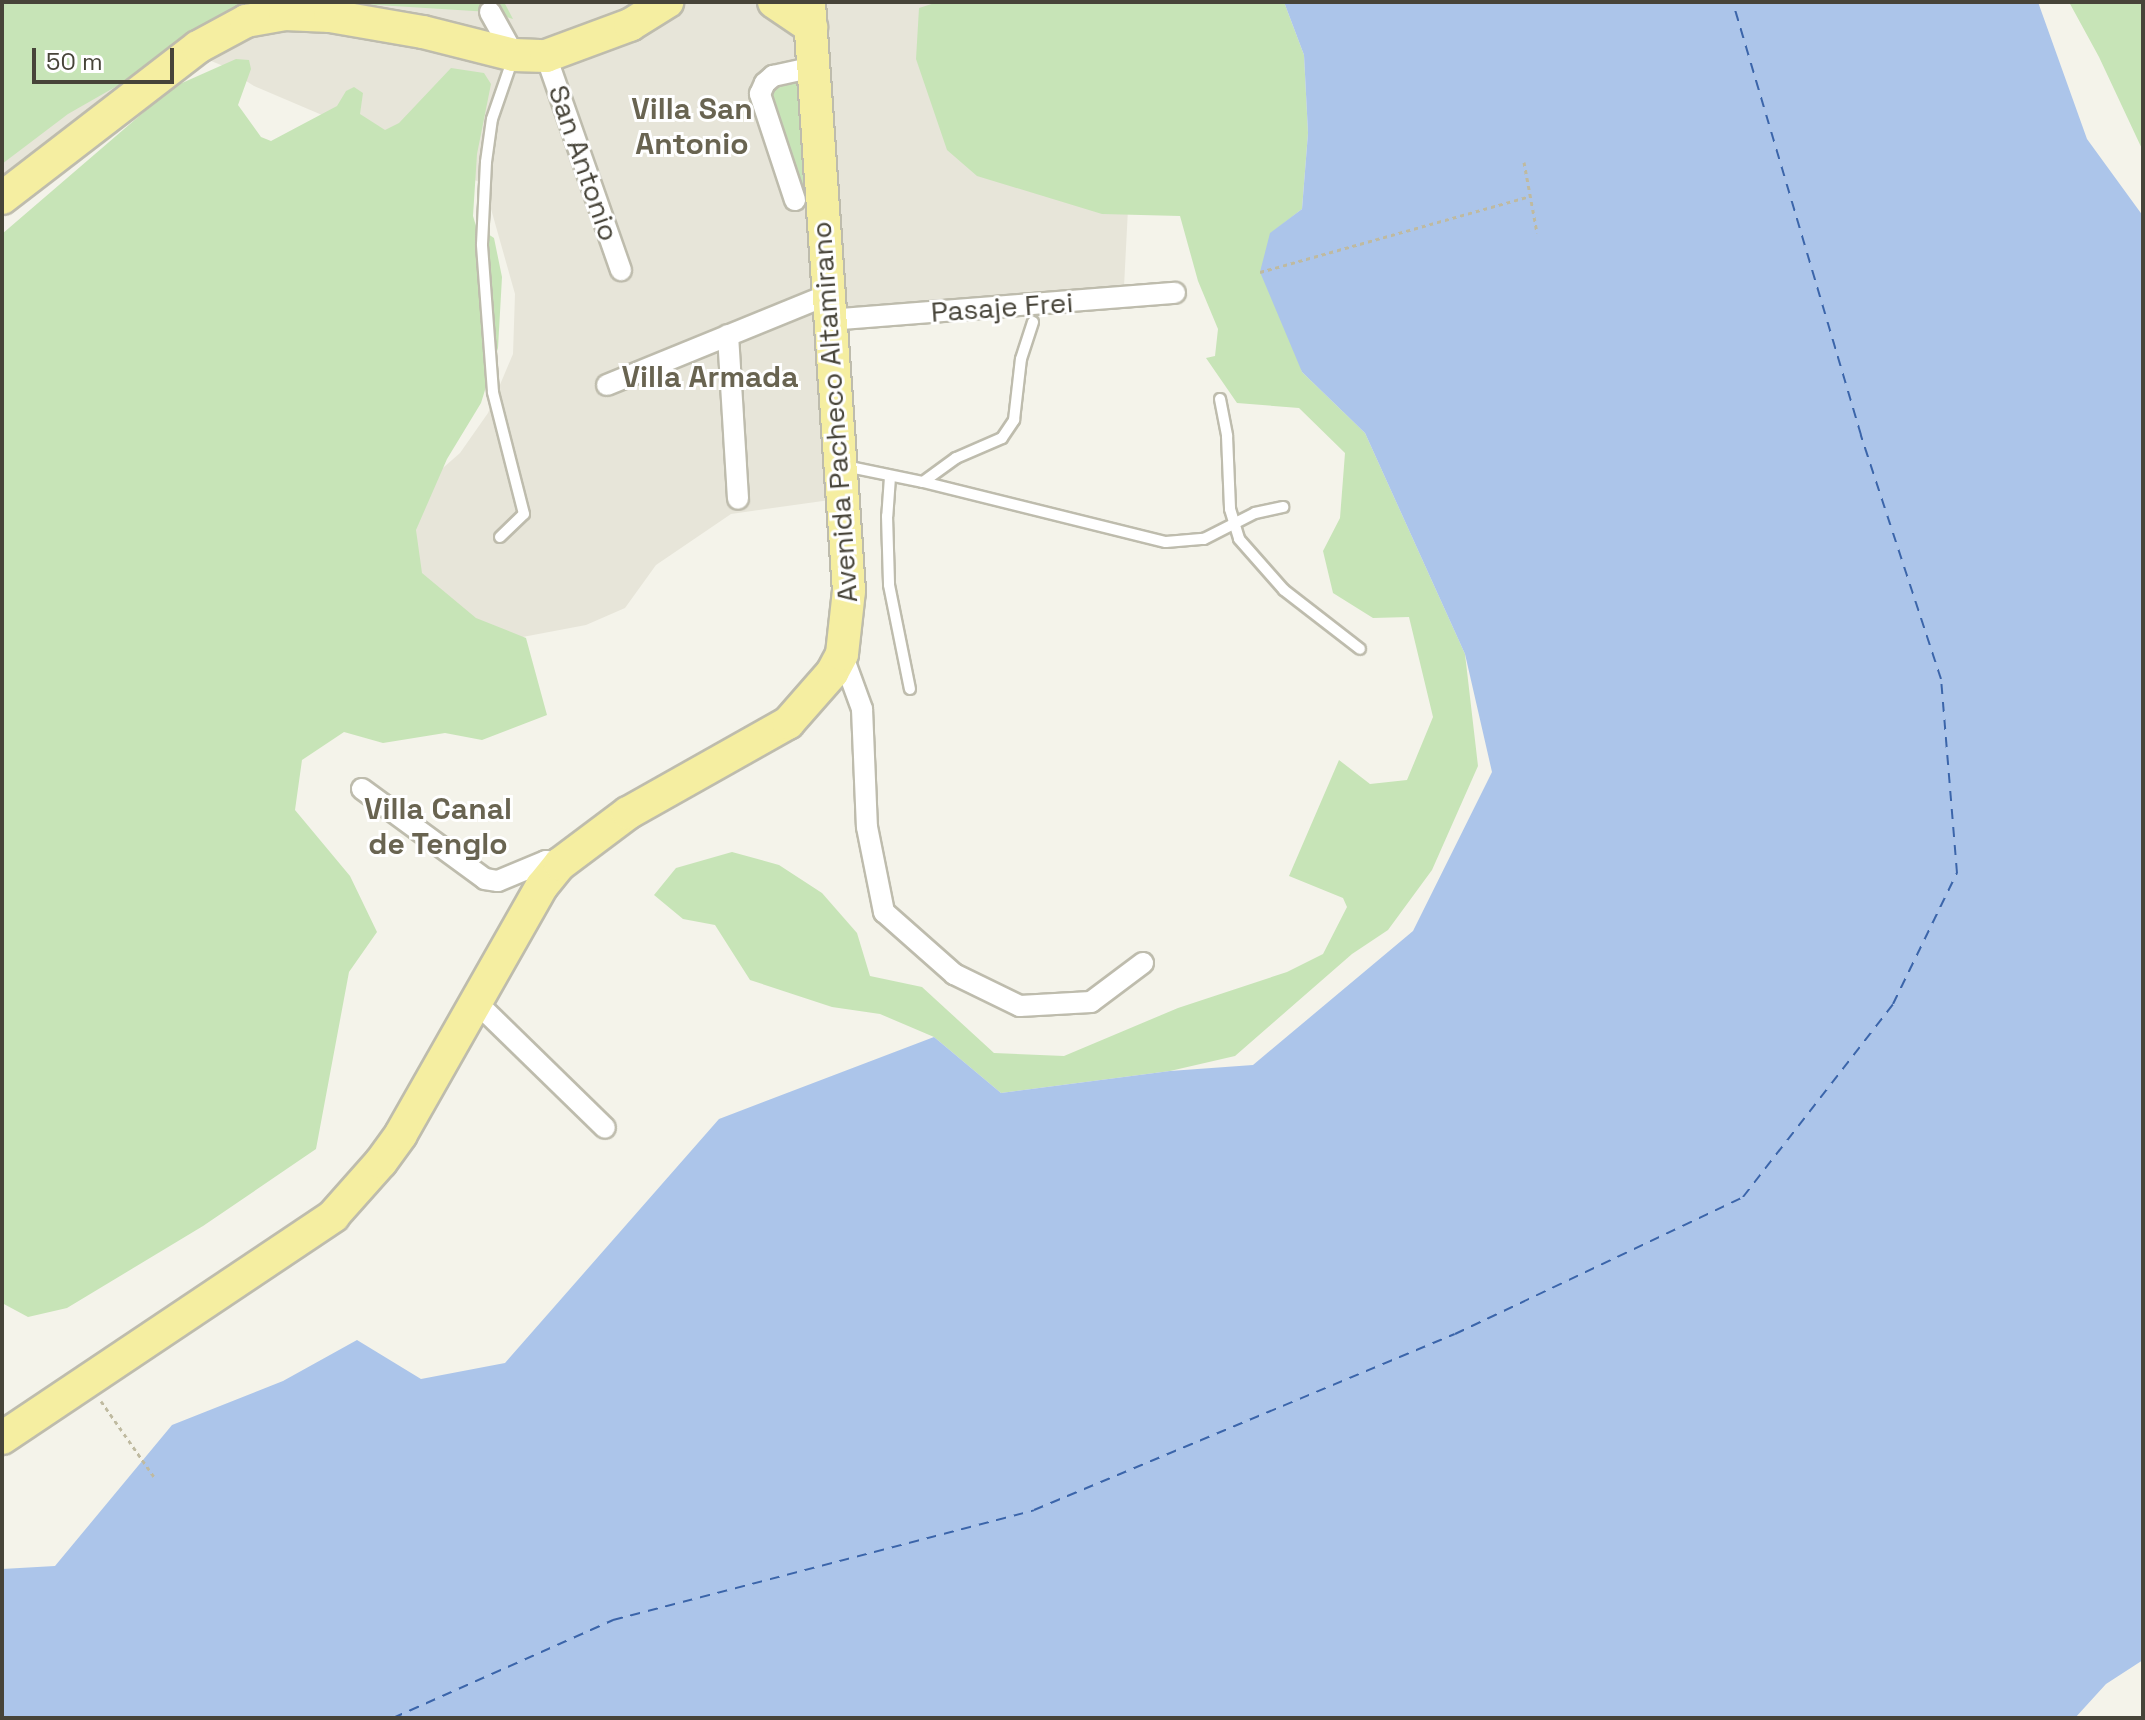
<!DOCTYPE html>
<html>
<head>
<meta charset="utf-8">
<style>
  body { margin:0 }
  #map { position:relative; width:2145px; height:1720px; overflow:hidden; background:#f4f3ea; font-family:"Space Grotesk",sans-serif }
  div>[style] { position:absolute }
  .residential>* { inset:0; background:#e7e5d9 }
  .green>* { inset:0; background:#c7e4b7 }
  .water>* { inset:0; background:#acc5ea }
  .ferry>* { height:2px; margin-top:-1px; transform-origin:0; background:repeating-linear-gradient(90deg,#3b65aa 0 10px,transparent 0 18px) }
  .path>* { height:3px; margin-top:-1.5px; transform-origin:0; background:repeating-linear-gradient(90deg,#bfbaa0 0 4px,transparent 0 8px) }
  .roads { filter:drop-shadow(2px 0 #bebcad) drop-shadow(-2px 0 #bebcad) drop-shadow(0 2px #bebcad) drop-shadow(0 -2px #bebcad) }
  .service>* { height:10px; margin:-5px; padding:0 5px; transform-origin:5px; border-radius:5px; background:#fff }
  .minor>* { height:20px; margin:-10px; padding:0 10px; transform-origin:10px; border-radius:10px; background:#fff }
  .primary>* { height:32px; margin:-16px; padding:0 16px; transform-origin:16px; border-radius:16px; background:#f5eea1 }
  span { translate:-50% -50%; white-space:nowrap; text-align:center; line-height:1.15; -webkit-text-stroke:6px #fff; paint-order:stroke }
  .street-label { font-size:28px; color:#474439 }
  .neighbourhood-label { font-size:30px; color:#696451; font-weight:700 }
  .frame { position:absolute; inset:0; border:4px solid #474439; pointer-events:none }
  .scale { position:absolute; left:32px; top:48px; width:142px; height:36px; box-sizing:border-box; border:4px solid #474439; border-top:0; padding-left:10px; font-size:24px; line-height:28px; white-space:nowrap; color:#474439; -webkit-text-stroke:6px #fff; paint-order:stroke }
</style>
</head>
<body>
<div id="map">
  <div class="residential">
    <i style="clip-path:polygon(2px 2px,990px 2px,1128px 209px,1124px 287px,816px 316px,830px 500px,731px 514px,656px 565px,625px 608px,586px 625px,501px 641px,410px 570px,411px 525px,428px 481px,460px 453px,488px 413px,513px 354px,515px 294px,484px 184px,254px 86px,221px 65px,189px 52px,2px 195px)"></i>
  </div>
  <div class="green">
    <i style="clip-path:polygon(2px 2px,264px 2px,68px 114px,2px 164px)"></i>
    <i style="clip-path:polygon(329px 2px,504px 2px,513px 19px,490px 12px)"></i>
    <i style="clip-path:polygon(938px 2px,1284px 2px,1304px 55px,1308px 133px,1302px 209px,1270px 234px,1302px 372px,1365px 433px,1465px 654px,1478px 766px,1432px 870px,1388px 930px,1352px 954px,1235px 1056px,1170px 1071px,1001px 1093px,934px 1037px,880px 1014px,832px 1007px,750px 980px,715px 925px,683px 919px,654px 895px,676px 868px,732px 852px,779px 865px,822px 893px,857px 933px,870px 976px,922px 987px,994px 1053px,1064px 1056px,1178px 1008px,1287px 972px,1323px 954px,1347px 907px,1343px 898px,1289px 876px,1339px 760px,1370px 784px,1407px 780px,1433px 717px,1409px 617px,1373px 618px,1333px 593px,1323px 551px,1340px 518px,1345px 453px,1299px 408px,1237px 403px,1206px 358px,1215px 356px,1218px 329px,1198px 281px,1180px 216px,1102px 214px,977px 176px,947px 150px,916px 59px,919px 8px)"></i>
    <i style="clip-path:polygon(2069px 2px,2143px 2px,2143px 151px,2099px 57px)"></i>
    <i style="clip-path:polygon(236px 59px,249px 60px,251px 69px,238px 105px,261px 137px,271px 141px,337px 106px,346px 91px,354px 87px,363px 93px,360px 114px,385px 130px,399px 123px,451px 68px,484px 73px,491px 84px,477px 154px,473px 216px,476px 226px,494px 238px,502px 277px,498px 348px,481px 403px,447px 459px,416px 530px,422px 573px,476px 618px,526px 638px,547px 715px,482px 740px,445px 733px,383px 743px,344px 732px,302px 760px,295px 810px,350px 876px,377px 932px,349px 972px,316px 1149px,203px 1226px,67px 1308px,28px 1317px,2px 1303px,2px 234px,173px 87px)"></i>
    <i style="clip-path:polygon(798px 77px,811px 198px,805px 199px,800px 199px,768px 85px)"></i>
  </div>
  <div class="water">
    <i style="clip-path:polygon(1284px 2px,2038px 2px,2087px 139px,2143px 216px,2143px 1660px,2106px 1684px,2075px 1718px,2px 1718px,2px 1569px,55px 1566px,172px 1425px,283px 1381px,357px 1340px,421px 1379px,505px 1363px,719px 1119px,934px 1037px,1001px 1093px,1170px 1071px,1253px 1065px,1413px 931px,1492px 772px,1465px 654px,1365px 433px,1302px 372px,1260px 272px,1270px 233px,1302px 209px,1308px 133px,1304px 55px)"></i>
  </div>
  <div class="ferry">
    <i style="left:393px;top:1718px;width:241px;rotate:-24deg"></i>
    <i style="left:613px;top:1620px;width:435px;rotate:-14.6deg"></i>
    <i style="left:1034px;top:1510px;width:456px;rotate:-22.7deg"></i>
    <i style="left:1455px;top:1334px;width:319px;rotate:-25.4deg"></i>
    <i style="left:1743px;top:1197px;width:244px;rotate:-52.1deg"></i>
    <i style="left:1893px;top:1004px;width:146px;rotate:-64deg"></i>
    <i style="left:1957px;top:873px;width:195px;rotate:-94.7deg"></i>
    <i style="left:1941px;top:679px;width:257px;rotate:-108.2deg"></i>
    <i style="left:1861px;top:435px;width:452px;rotate:-106.5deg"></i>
  </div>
  <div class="path">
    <i style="left:1524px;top:162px;width:72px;rotate:79.6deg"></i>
    <i style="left:1260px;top:272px;width:281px;rotate:-15.7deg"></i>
    <i style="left:101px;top:1401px;width:94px;rotate:55deg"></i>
  </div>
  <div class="roads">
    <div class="service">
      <i style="left:1220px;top:399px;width:38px;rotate:79deg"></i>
      <i style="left:1227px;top:436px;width:73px;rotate:87.6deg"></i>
      <i style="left:1230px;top:509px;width:31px;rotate:73deg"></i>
      <i style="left:1239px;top:539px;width:68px;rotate:48.6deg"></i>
      <i style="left:1284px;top:590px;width:96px;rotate:37.8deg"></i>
      <i style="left:845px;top:466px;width:80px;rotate:11.6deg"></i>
      <i style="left:923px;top:482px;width:41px;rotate:-36deg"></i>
      <i style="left:956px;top:458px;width:50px;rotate:-23.5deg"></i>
      <i style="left:1002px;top:438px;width:22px;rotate:-56deg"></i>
      <i style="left:1014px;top:420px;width:61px;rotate:-83.5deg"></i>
      <i style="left:1021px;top:359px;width:39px;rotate:-72deg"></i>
      <i style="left:890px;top:477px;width:39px;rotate:94deg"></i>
      <i style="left:887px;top:516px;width:69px;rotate:88.3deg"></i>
      <i style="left:889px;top:585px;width:106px;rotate:78.6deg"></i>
      <i style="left:923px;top:482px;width:250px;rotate:13.9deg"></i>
      <i style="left:1166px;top:542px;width:38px;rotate:-5deg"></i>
      <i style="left:1204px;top:539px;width:57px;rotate:-27deg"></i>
      <i style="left:1255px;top:513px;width:29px;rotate:-12deg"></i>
      <i style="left:500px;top:537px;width:33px;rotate:-44deg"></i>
      <i style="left:524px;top:514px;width:126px;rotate:-104.3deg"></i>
      <i style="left:493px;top:392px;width:148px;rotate:-94.3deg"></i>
      <i style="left:482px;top:244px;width:82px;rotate:-87.2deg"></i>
      <i style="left:486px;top:162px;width:43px;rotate:-82.1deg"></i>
      <i style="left:492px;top:119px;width:65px;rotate:-71deg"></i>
    </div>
    <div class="minor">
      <i style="left:490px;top:12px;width:49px;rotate:60.8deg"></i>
      <i style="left:546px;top:56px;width:227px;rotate:70.7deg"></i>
      <i style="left:795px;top:200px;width:112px;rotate:-108.3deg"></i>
      <i style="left:760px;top:94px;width:12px;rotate:-66deg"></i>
      <i style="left:765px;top:83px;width:11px;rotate:-41deg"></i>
      <i style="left:773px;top:76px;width:42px;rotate:-12.4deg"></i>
      <i style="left:829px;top:320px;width:347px;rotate:-4.5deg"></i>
      <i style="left:728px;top:335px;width:164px;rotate:86.5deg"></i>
      <i style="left:607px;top:385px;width:238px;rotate:-22.2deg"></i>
      <i style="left:842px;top:654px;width:59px;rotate:70deg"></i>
      <i style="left:862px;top:709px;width:118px;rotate:87.6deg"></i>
      <i style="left:867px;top:827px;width:87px;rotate:78.7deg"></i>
      <i style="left:884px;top:912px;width:94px;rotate:41.5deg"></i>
      <i style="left:954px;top:974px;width:73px;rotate:25.9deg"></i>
      <i style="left:1020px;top:1006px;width:71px;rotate:-3.2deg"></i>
      <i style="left:1091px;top:1002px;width:65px;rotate:-36.9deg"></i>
      <i style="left:362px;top:789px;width:152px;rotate:36.2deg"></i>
      <i style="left:485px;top:879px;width:13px;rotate:9deg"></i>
      <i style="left:498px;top:881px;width:52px;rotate:-22.6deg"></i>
      <i style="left:546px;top:861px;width:14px;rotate:12deg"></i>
      <i style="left:476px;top:1002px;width:180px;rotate:44.3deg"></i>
    </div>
    <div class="primary">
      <i style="left:774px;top:2px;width:45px;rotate:34deg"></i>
      <i style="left:2px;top:198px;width:247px;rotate:-37.6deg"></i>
      <i style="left:198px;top:47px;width:55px;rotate:-28.4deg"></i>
      <i style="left:246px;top:21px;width:40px;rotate:-10deg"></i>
      <i style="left:285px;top:14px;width:45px;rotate:2.5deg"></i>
      <i style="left:330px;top:16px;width:94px;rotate:9.8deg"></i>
      <i style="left:423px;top:32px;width:94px;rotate:14.2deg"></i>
      <i style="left:514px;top:55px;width:32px;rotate:2deg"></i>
      <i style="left:546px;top:56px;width:90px;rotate:-20.3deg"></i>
      <i style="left:630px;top:25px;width:44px;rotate:-31.9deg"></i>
      <i style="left:2px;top:1438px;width:399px;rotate:-33.8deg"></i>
      <i style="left:333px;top:1216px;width:72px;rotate:-48.4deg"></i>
      <i style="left:381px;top:1162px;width:34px;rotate:-54deg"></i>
      <i style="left:401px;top:1134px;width:285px;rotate:-60.4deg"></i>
      <i style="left:542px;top:886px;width:28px;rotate:-51deg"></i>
      <i style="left:560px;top:864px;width:85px;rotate:-36.9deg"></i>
      <i style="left:628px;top:813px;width:184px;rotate:-29.4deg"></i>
      <i style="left:788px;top:723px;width:67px;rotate:-48.7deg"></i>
      <i style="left:832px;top:673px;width:21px;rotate:-62deg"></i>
      <i style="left:842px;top:654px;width:63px;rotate:-83.7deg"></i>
      <i style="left:849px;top:591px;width:590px;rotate:-93.89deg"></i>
    </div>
  </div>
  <div class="street-label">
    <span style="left:584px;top:163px;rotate:71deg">San Antonio</span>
    <span style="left:1002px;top:307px;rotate:-4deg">Pasaje Frei</span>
    <span style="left:834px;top:412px;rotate:-94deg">Avenida Pacheco Altamirano</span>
  </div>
  <div class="neighbourhood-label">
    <span style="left:692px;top:126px">Villa San<br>Antonio</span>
    <span style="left:710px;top:377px">Villa Armada</span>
    <span style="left:438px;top:826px">Villa Canal<br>de Tenglo</span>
  </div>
  <div class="frame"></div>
  <div class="scale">50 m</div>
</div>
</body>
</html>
